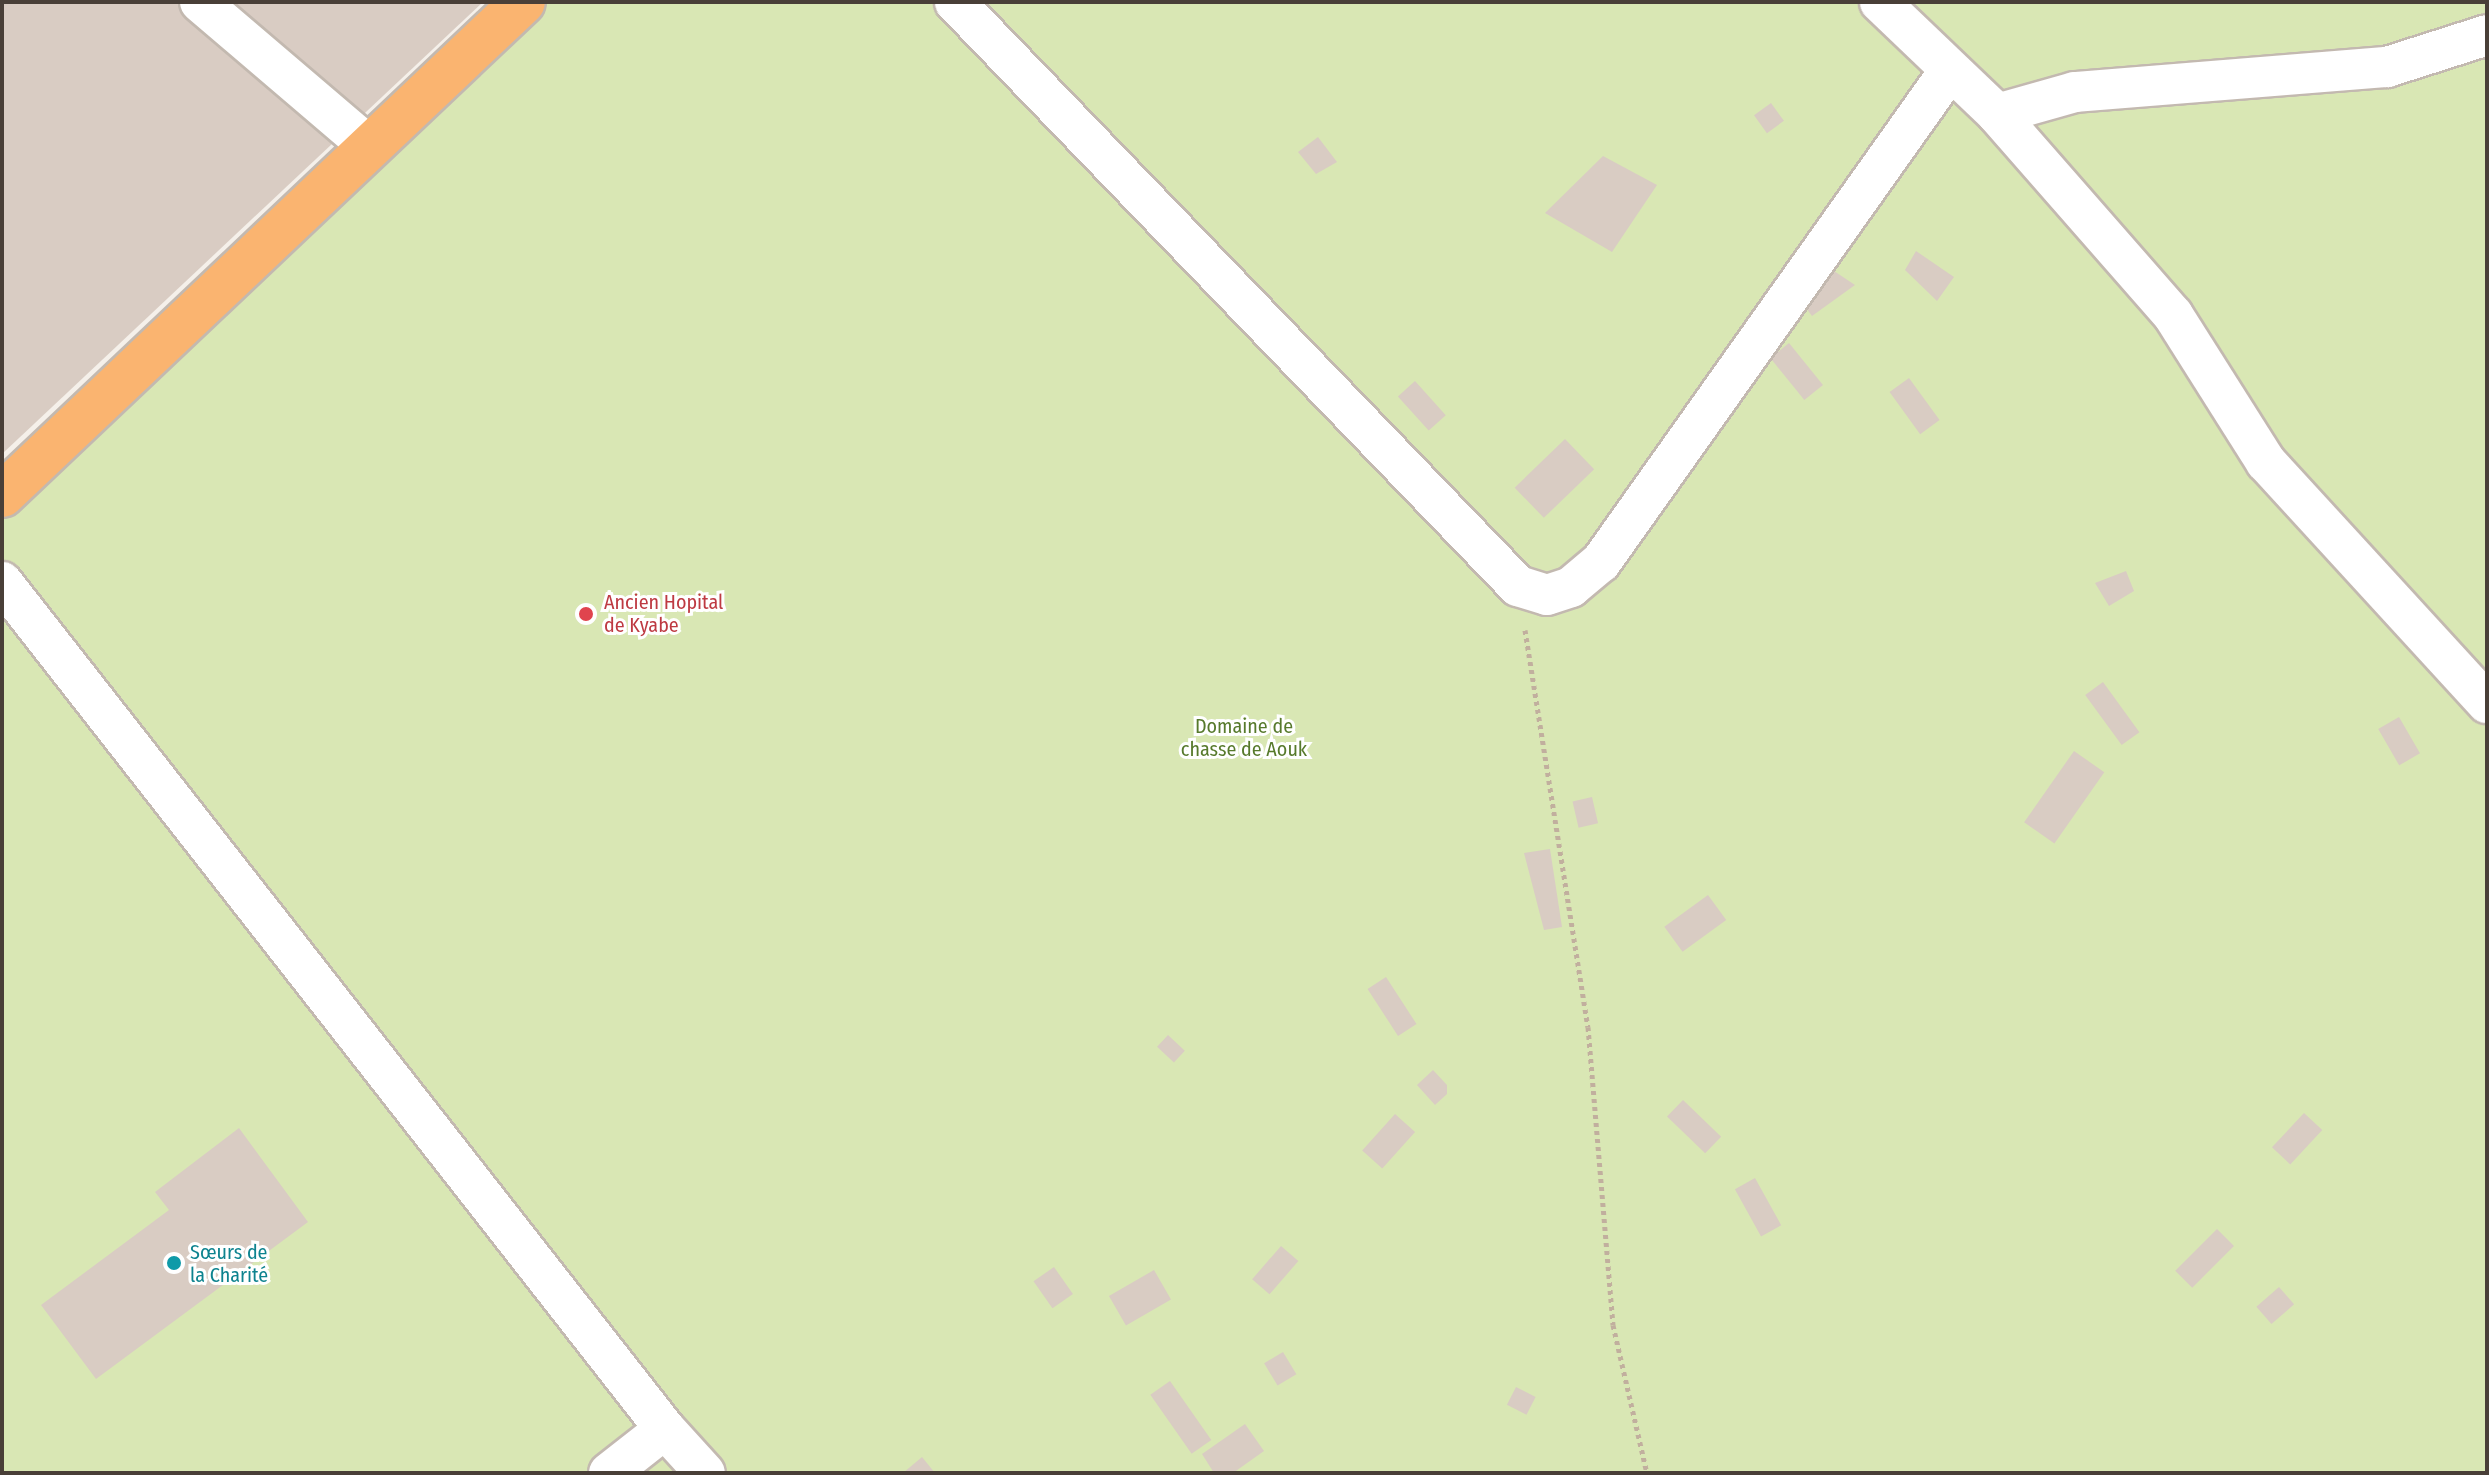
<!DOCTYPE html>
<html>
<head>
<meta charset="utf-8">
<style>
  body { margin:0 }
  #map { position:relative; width:2489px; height:1475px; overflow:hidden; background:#f5f0ea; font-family:"Fira Sans Condensed",sans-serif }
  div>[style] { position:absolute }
  .green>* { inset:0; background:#d9e7b4 }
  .building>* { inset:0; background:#d9ccc3; transform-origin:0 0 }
  .path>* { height:5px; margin-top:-2.5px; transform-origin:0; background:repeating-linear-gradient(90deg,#c1af9e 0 4px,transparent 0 8px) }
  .roads { filter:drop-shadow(2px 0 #c3b9b0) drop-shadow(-2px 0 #c3b9b0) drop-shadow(0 2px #c3b9b0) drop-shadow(0 -2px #c3b9b0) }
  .street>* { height:40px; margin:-20px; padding:0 20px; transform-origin:20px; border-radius:20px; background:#fff }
  .highway>* { height:44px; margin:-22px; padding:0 22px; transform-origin:22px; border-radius:22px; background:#fab470 }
  .dots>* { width:22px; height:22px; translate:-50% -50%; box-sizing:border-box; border:4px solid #fff; border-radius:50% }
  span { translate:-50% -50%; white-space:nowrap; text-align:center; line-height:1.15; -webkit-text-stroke:6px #fff; paint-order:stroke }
  .health-label { font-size:20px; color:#be3a42 }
  .left { translate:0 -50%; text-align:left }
  .park-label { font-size:20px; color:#577a2c }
  .culture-label { font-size:20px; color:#0d838f }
  .frame { position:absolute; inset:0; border:4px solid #493f38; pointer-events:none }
</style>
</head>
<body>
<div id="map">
  <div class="green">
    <i style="clip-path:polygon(523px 2px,2487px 2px,2487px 1473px,2px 1473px,2px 495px)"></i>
  </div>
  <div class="building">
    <i style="clip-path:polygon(2px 2px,483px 2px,2px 454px)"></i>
    <i style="left:1771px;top:103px;width:22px;height:21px;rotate:54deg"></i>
    <i style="clip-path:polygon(1318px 137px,1337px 162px,1316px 174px,1298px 152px)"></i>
    <i style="clip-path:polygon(1603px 156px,1657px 185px,1612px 252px,1545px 213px)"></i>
    <i style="clip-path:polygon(1916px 251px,1954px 277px,1937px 301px,1905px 270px)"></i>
    <i style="clip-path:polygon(1828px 267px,1855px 285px,1812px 316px,1803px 304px)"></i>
    <i style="left:1789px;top:343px;width:54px;height:24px;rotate:51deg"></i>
    <i style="left:1909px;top:378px;width:52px;height:24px;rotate:54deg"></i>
    <i style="left:1415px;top:381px;width:46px;height:23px;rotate:48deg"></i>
    <i style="left:1565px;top:439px;width:42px;height:70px;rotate:46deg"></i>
    <i style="clip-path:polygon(2126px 571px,2134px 591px,2109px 606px,2095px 583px)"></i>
    <i style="left:2103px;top:682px;width:62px;height:22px;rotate:54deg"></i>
    <i style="left:2399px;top:717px;width:42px;height:24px;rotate:60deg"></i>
    <i style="left:2074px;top:751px;width:37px;height:87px;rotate:35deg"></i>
    <i style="left:1592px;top:797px;width:27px;height:20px;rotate:77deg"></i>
    <i style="clip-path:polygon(1550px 849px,1562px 927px,1544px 930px,1524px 853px)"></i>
    <i style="left:1708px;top:895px;width:31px;height:54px;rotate:54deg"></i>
    <i style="left:1386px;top:977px;width:56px;height:22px;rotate:57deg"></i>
    <i style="left:1168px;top:1035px;width:23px;height:16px;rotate:43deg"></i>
    <i style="clip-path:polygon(1433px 1070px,1447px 1085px,1447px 1094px,1435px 1105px,1417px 1085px)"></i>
    <i style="left:1683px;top:1100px;width:53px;height:23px;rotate:44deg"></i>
    <i style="left:2304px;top:1113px;width:25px;height:47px;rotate:43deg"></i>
    <i style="left:1395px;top:1114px;width:27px;height:49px;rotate:42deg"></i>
    <i style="clip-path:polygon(239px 1128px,308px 1222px,96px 1379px,41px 1305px,169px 1210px,155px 1192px)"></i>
    <i style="left:1755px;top:1178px;width:54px;height:23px;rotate:61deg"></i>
    <i style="left:2217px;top:1229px;width:24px;height:59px;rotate:45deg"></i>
    <i style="left:1281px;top:1246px;width:23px;height:44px;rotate:41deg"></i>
    <i style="left:1054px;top:1267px;width:33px;height:25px;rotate:55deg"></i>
    <i style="left:1154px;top:1270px;width:34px;height:52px;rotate:60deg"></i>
    <i style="left:2279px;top:1287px;width:23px;height:30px;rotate:49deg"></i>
    <i style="left:1283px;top:1352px;width:26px;height:22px;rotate:59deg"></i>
    <i style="left:1170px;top:1381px;width:72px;height:24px;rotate:55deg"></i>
    <i style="left:1516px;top:1387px;width:22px;height:20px;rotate:27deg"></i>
    <i style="clip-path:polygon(1245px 1424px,1264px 1451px,1233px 1473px,1214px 1473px,1202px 1454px)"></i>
    <i style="clip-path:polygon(922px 1457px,935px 1473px,903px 1473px)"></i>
  </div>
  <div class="path">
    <i style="left:1525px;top:630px;width:402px;rotate:81deg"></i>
    <i style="left:1588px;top:1027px;width:299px;rotate:85.2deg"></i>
    <i style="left:1613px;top:1325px;width:152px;rotate:77.1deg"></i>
  </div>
  <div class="roads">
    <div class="street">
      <i style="left:200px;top:2px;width:223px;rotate:40.5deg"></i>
      <i style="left:955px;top:2px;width:811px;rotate:46.05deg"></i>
      <i style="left:1518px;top:586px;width:30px;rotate:17deg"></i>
      <i style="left:1547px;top:595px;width:25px;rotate:-18deg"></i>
      <i style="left:1571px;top:587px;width:39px;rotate:-40deg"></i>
      <i style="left:1601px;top:562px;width:603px;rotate:-54.65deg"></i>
      <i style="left:1880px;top:2px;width:162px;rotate:43.7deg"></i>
      <i style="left:1997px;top:114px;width:267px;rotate:48.8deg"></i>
      <i style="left:2173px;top:315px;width:174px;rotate:57.7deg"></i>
      <i style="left:2266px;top:462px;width:327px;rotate:47.5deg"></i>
      <i style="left:1997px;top:114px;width:81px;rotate:-15.8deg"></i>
      <i style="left:2075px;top:92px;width:313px;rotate:-4.6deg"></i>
      <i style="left:2387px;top:67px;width:105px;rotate:-17.7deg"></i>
      <i style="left:2px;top:582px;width:1076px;rotate:51.95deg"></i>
      <i style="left:665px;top:1429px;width:59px;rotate:47.7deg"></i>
      <i style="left:609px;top:1473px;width:71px;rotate:-38.2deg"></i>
    </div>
    <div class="highway">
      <i style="left:2px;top:495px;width:717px;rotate:-43.42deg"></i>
    </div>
  </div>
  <div class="dots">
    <i style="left:586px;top:614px;background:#e0444e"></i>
    <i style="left:174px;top:1263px;background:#0f9aa8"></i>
  </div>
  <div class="health-label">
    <span class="left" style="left:604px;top:614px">Ancien Hopital<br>de Kyabe</span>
  </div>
  <div class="park-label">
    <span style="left:1244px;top:738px">Domaine de<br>chasse de Aouk</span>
  </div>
  <div class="culture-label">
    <span class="left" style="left:190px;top:1264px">Sœurs de<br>la Charité</span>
  </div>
  <div class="frame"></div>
</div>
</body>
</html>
